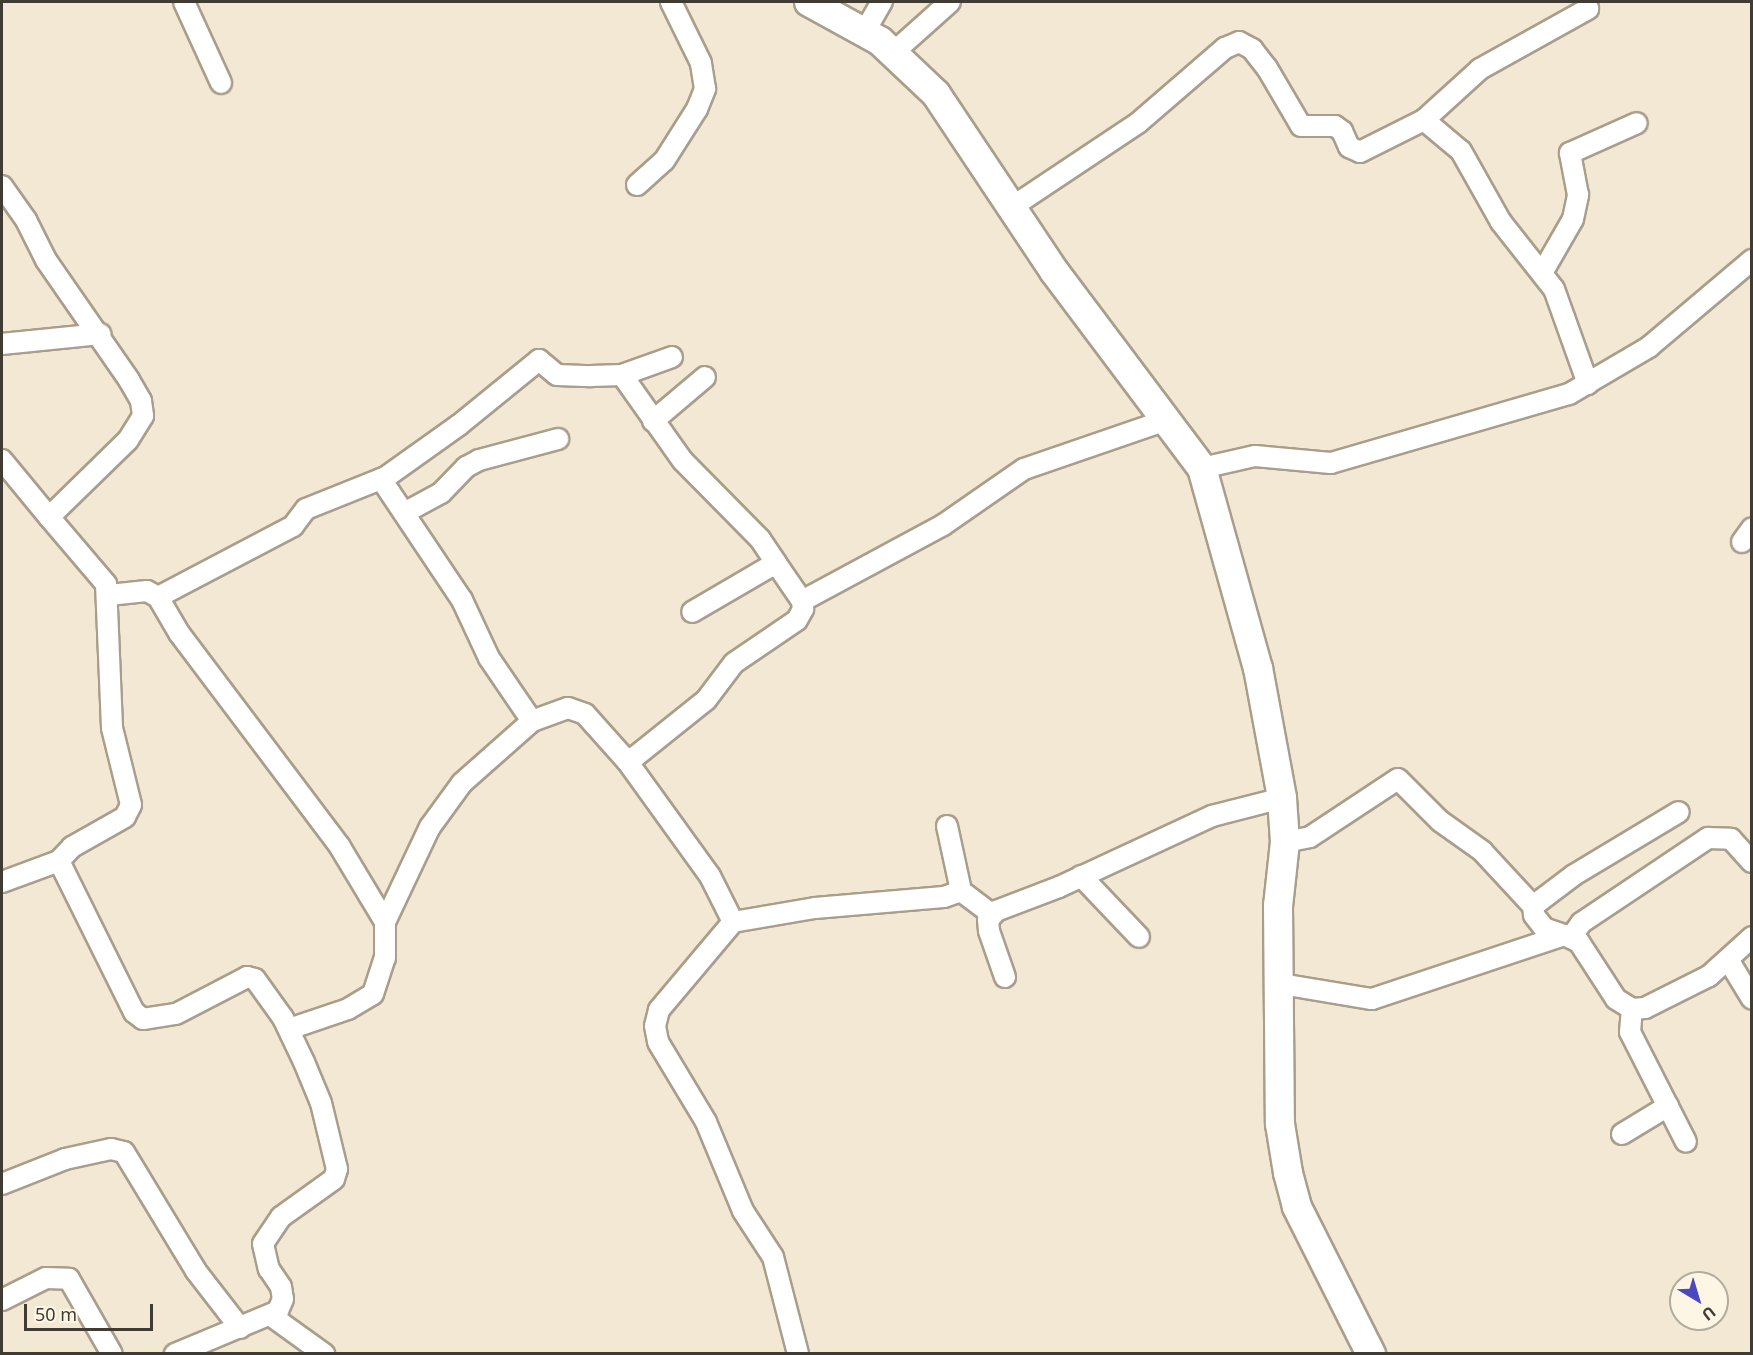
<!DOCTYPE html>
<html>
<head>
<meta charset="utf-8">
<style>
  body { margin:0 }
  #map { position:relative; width:1753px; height:1355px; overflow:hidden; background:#f3e8d4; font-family:"Noto Sans",sans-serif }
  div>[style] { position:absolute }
  .roads { filter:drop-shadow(2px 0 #a89e8b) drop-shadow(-2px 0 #a89e8b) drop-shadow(0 2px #a89e8b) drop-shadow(0 -2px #a89e8b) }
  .street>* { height:20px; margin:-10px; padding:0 10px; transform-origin:10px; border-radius:10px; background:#fff }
  .secondary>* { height:28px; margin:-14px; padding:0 14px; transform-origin:14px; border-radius:14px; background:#fff }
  span { translate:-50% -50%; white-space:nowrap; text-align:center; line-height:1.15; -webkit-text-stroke:5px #fef6e5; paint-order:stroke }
  .frame { position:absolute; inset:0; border:3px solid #403c34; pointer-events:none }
  .north { position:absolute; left:1669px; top:1271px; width:60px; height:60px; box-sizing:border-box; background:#fef6e5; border:2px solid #b2ac9e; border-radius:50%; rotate:142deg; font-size:16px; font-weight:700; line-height:24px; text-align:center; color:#403c34 }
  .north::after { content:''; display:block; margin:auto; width:21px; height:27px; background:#4a49bf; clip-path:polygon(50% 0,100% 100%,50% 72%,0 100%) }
  .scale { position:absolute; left:24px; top:1304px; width:129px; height:27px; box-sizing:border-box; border:3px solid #403c34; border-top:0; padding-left:8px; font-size:18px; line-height:21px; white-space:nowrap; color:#403c34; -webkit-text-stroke:4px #fef6e5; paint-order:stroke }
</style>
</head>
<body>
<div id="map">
  <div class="roads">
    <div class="street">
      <i style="left:184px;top:2px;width:89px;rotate:65.4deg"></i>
      <i style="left:865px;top:31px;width:34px;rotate:-60deg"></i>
      <i style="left:894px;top:52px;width:75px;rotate:-41.8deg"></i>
      <i style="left:1424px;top:120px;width:76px;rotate:-42.3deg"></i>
      <i style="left:1480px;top:69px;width:124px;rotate:-29.1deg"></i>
      <i style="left:637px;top:185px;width:36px;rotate:-42deg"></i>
      <i style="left:664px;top:161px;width:62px;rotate:-57.6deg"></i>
      <i style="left:697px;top:109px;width:22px;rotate:-68deg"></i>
      <i style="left:705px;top:89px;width:26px;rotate:-99deg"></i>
      <i style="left:701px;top:63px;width:68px;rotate:-116.2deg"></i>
      <i style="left:2px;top:186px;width:42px;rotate:54.8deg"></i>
      <i style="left:26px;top:220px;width:45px;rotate:63.4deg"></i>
      <i style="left:46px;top:260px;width:146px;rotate:55.3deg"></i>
      <i style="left:129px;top:380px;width:24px;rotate:60deg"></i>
      <i style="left:141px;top:401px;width:15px;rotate:82deg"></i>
      <i style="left:143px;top:416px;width:28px;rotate:122deg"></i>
      <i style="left:128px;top:440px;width:110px;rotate:135.7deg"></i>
      <i style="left:49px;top:517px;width:88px;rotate:49.6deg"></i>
      <i style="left:106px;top:584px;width:144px;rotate:87.6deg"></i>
      <i style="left:112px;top:728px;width:79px;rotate:76.1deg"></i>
      <i style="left:131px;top:805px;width:13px;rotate:117deg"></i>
      <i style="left:125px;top:817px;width:61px;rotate:150.5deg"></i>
      <i style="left:72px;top:847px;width:19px;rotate:133deg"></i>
      <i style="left:59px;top:861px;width:61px;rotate:159.8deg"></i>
      <i style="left:1012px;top:207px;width:151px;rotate:-33.7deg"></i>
      <i style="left:1138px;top:123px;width:115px;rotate:-40.8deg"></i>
      <i style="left:1225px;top:48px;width:15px;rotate:-23deg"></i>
      <i style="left:1239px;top:42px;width:15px;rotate:28deg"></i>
      <i style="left:1252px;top:49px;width:24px;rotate:52deg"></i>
      <i style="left:1267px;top:68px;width:67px;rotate:59.6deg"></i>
      <i style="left:1301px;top:126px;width:34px"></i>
      <i style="left:1335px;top:126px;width:9px;rotate:36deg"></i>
      <i style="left:1342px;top:131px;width:17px;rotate:66deg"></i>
      <i style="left:1349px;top:147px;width:12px;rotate:24deg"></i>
      <i style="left:1360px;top:152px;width:72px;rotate:-26.6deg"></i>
      <i style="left:1424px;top:120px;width:48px;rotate:40deg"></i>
      <i style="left:1461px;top:151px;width:81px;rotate:60.6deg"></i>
      <i style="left:1501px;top:222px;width:85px;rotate:51.7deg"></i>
      <i style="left:1554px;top:289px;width:101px;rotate:70.3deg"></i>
      <i style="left:1542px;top:273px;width:62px;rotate:-60.1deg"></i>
      <i style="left:1573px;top:219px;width:25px;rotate:-78deg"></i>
      <i style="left:1578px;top:195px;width:43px;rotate:-100.8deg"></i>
      <i style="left:1570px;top:153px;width:73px;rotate:-24.1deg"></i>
      <i style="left:2px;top:344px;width:99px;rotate:-5.8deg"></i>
      <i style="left:622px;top:375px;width:105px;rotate:54.7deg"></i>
      <i style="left:683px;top:461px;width:110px;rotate:45.4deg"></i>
      <i style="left:760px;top:539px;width:29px;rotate:56deg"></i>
      <i style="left:776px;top:563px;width:97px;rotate:149.7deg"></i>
      <i style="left:653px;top:421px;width:68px;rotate:-40.2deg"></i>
      <i style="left:2px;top:460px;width:74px;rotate:50.5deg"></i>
      <i style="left:1202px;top:468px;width:54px;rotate:-12.8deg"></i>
      <i style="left:1255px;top:456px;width:76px;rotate:5.3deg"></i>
      <i style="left:1331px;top:463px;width:248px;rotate:-16.2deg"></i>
      <i style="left:1569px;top:394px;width:93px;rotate:-30.4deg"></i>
      <i style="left:1649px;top:347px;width:135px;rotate:-40.2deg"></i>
      <i style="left:381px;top:479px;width:146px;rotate:56.2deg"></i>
      <i style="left:462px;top:600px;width:64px;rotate:65deg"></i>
      <i style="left:489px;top:658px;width:76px;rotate:55.7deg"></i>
      <i style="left:404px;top:513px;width:42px;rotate:-28.4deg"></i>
      <i style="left:441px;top:493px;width:36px;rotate:-46deg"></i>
      <i style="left:466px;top:467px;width:15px;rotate:-28deg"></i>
      <i style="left:479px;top:460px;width:82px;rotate:-14.9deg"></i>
      <i style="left:1742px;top:542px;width:17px;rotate:-54deg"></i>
      <i style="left:109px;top:595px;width:38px;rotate:-6deg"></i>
      <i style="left:147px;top:591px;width:13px;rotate:29deg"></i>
      <i style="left:158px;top:597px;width:42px;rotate:59.7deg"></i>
      <i style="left:179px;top:633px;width:268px;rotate:53deg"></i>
      <i style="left:340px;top:847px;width:87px;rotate:59deg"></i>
      <i style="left:158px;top:597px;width:153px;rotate:-27.7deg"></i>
      <i style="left:293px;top:526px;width:21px;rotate:-53deg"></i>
      <i style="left:306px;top:509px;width:86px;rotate:-21.8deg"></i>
      <i style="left:386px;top:477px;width:90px;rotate:-35.5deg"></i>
      <i style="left:459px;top:425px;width:103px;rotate:-39.1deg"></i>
      <i style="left:539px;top:360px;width:23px;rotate:40deg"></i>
      <i style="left:557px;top:375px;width:34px;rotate:2deg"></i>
      <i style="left:591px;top:376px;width:31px;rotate:-2deg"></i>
      <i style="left:622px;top:375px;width:53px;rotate:-19.8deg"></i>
      <i style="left:802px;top:601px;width:160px;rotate:-28.3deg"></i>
      <i style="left:943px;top:525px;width:98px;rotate:-34.7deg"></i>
      <i style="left:1024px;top:469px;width:153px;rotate:-19deg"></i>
      <i style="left:627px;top:761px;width:142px;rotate:54.2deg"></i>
      <i style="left:710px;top:876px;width:51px;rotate:63.4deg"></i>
      <i style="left:733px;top:922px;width:115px;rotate:130.1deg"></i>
      <i style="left:659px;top:1010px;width:16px;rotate:104deg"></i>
      <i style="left:655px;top:1026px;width:16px;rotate:79deg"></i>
      <i style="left:658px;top:1042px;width:93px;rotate:59deg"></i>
      <i style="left:706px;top:1122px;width:96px;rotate:67.4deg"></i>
      <i style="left:743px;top:1211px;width:55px;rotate:56.9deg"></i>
      <i style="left:773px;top:1257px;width:100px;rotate:75.5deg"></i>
      <i style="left:947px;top:826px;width:66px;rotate:77.8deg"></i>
      <i style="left:961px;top:891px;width:38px;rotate:37deg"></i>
      <i style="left:1285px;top:842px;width:25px;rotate:-11deg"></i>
      <i style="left:1310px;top:837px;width:105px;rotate:-33.4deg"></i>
      <i style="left:1398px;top:779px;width:59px;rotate:45deg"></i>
      <i style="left:1440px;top:821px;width:52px;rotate:35.5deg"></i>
      <i style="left:1482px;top:851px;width:75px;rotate:47.2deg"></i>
      <i style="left:59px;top:861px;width:169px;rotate:63.6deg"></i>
      <i style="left:134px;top:1012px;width:11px;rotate:38deg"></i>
      <i style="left:143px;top:1019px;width:33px;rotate:-9deg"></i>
      <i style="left:176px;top:1014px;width:80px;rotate:-27.5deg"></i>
      <i style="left:247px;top:977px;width:8px;rotate:14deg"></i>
      <i style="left:255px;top:979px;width:48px;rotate:54.3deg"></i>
      <i style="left:283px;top:1018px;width:49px;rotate:64.5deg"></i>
      <i style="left:304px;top:1062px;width:44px;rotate:67.5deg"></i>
      <i style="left:321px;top:1103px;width:68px;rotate:76.4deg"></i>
      <i style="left:337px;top:1169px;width:10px;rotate:107deg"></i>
      <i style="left:334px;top:1179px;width:65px;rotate:144.4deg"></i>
      <i style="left:281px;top:1217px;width:32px;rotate:124deg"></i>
      <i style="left:263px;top:1244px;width:26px;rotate:77deg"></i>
      <i style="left:269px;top:1269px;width:22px;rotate:56deg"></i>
      <i style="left:281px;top:1287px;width:12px;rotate:81deg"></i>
      <i style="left:283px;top:1299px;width:13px;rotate:113deg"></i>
      <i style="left:278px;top:1311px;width:112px;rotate:157.3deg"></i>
      <i style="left:1081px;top:876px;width:84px;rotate:46.4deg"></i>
      <i style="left:733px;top:922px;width:83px;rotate:-9.7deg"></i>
      <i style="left:815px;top:908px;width:129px;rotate:-4.9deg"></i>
      <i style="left:944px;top:897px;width:18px;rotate:-19deg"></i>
      <i style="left:1564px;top:935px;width:21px;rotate:-161deg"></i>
      <i style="left:1544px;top:928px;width:16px;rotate:-128deg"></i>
      <i style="left:1534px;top:915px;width:9px;rotate:-96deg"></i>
      <i style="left:1533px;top:906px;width:51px;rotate:-37.1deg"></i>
      <i style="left:1574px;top:875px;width:122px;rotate:-31deg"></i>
      <i style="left:1572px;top:936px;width:16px;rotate:-55deg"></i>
      <i style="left:1581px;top:923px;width:153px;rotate:-33.8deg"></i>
      <i style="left:1708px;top:838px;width:23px;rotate:2deg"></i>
      <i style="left:1731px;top:839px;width:31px;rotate:48deg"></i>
      <i style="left:1729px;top:961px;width:44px;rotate:58.8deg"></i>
      <i style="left:1005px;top:977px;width:49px;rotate:-109.2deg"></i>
      <i style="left:989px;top:931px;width:11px;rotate:-95deg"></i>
      <i style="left:988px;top:920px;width:12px;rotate:-48deg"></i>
      <i style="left:996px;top:911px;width:67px;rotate:-20.9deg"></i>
      <i style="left:1059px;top:887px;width:169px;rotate:-24.9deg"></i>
      <i style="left:1212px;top:816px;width:72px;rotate:-14.4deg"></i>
      <i style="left:1281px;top:984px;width:92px;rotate:9.4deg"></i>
      <i style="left:1372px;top:999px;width:202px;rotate:-18.4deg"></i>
      <i style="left:1564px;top:935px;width:17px;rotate:25deg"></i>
      <i style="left:1579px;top:942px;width:68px;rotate:57deg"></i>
      <i style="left:1616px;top:999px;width:19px;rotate:32deg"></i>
      <i style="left:1632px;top:1009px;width:13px;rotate:-4deg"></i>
      <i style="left:1645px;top:1008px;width:72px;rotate:-26.6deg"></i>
      <i style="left:1709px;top:976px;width:58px;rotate:-42.2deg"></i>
      <i style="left:1632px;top:1009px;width:23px;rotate:95deg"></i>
      <i style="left:1630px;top:1032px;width:123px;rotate:63deg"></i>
      <i style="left:289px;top:1029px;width:62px;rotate:-18.7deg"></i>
      <i style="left:348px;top:1009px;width:29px;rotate:-31deg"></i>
      <i style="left:373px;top:994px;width:38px;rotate:-72deg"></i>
      <i style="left:385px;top:958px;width:36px;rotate:-90deg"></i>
      <i style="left:385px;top:922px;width:105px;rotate:-64.7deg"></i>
      <i style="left:430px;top:827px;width:54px;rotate:-54deg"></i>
      <i style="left:462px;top:783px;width:94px;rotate:-41.5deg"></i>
      <i style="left:532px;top:721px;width:38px;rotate:-20deg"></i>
      <i style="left:568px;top:708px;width:18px;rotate:19deg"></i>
      <i style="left:585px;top:714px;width:63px;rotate:48.2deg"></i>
      <i style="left:627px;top:761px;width:10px;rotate:-29deg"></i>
      <i style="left:636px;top:756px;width:90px;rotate:-38.7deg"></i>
      <i style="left:706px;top:700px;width:46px;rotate:-52.9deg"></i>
      <i style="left:734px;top:663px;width:76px;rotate:-34.3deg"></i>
      <i style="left:797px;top:620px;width:13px;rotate:-61deg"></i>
      <i style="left:803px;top:609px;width:8px;rotate:-97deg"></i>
      <i style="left:802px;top:601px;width:46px;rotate:-124.4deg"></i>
      <i style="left:1622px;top:1134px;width:54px;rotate:-31.3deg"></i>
      <i style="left:2px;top:1184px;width:68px;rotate:-21.6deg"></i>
      <i style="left:65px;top:1159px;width:47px;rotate:-12.3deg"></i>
      <i style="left:111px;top:1149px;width:13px;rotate:13deg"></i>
      <i style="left:124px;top:1152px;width:139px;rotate:58.8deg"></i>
      <i style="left:196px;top:1271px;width:72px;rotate:52.3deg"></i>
      <i style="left:2px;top:1300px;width:49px;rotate:-26.6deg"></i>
      <i style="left:46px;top:1278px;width:23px;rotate:2deg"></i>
      <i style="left:69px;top:1279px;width:86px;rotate:60.2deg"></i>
      <i style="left:270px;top:1315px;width:67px;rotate:35.8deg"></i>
    </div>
    <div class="secondary">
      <i style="left:809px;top:2px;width:81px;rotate:28.8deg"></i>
      <i style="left:880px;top:41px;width:77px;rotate:43.4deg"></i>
      <i style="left:936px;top:94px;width:213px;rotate:56.3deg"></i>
      <i style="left:1054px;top:271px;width:246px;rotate:53.1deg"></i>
      <i style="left:1202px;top:468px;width:208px;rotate:74.4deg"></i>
      <i style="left:1258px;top:668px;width:132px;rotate:79.5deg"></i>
      <i style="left:1282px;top:798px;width:44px;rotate:86.1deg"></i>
      <i style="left:1285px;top:842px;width:64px;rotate:96.2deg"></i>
      <i style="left:1278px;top:906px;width:218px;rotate:89.5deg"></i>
      <i style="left:1280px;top:1124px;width:50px;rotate:80.7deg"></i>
      <i style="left:1288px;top:1173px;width:35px;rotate:75deg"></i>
      <i style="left:1297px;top:1207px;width:165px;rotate:63.3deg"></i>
    </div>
  </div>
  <div class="frame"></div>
  <div class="north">U</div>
  <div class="scale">50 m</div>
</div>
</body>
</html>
